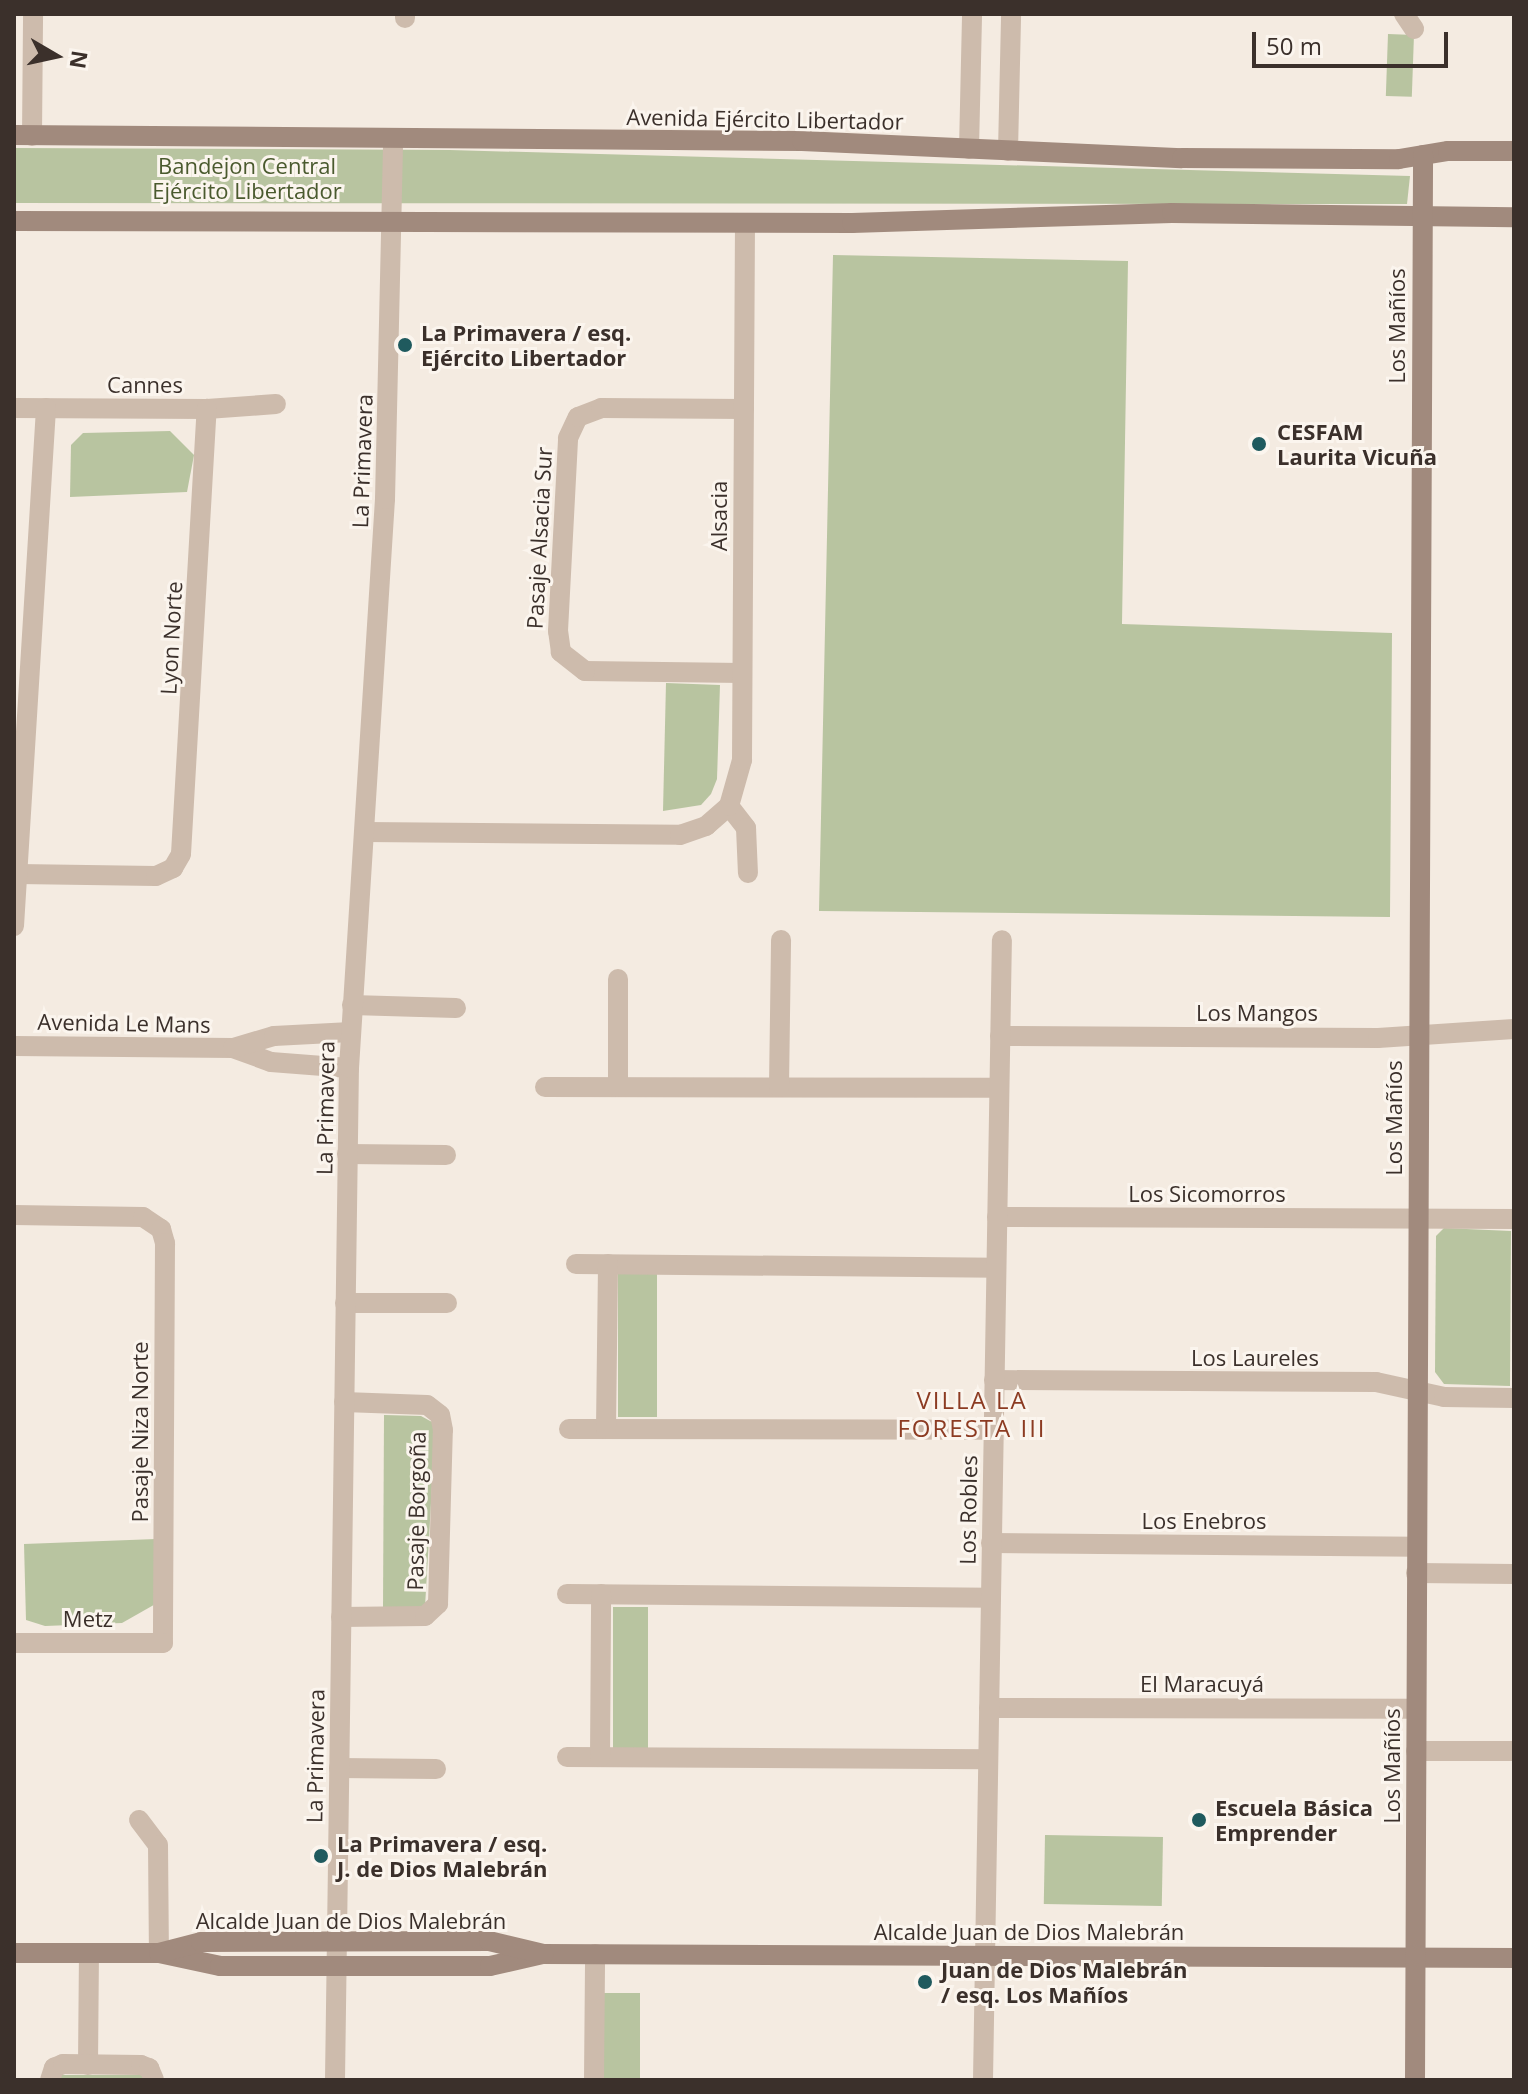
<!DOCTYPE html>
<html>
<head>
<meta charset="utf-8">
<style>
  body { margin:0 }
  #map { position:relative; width:1528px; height:2094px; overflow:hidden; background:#f4ebe1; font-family:"Open Sans",sans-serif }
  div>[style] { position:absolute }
  .green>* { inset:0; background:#b8c4a0; transform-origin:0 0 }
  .street>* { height:20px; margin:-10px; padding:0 10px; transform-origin:10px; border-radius:10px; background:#cdbbac }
  .secondary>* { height:20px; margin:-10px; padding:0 10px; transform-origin:10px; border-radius:10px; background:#a18a7d }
  .dots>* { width:22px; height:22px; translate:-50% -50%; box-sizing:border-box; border:4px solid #fbf5ee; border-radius:50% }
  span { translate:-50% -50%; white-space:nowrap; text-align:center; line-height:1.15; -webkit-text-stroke:6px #fbf5ee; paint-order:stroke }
  .street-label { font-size:22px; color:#3b302b }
  .park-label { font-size:22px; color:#4a5a2e }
  .poi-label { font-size:22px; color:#3b302b; font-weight:700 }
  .left { translate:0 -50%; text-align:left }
  .neighbourhood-label { font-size:24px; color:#8c3b22; letter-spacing:2px }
  .frame { position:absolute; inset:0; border:16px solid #3b302b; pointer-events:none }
  .north { position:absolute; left:16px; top:16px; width:80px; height:80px; -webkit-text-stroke:6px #fbf5ee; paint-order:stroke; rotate:99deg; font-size:22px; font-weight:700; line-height:32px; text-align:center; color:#3b302b }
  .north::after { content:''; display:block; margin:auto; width:28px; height:36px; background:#3b302b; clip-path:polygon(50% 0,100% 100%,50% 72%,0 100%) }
  .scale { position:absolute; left:1252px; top:32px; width:196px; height:36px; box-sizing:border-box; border:4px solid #3b302b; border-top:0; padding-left:10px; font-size:24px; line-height:28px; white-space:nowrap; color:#3b302b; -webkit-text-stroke:6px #fbf5ee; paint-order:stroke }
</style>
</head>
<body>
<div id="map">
  <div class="green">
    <i style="left:1388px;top:34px;width:26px;height:62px;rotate:2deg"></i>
    <i style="clip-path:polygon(14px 148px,450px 150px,1410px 176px,1407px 204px,14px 203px)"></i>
    <i style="clip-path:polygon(833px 255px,1128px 261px,1122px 624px,1392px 633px,1390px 917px,819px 911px)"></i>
    <i style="clip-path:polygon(170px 431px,194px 455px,187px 492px,70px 497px,71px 445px,83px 433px)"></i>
    <i style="clip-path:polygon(666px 683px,720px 685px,717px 779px,711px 794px,701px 805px,663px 811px)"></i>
    <i style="clip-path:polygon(1444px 1228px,1511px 1231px,1510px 1386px,1444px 1384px,1435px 1372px,1436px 1236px)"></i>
    <i style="left:618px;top:1272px;width:39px;height:145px"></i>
    <i style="clip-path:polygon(384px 1415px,421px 1416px,432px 1422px,435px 1434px,425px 1607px,383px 1608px)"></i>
    <i style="clip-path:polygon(156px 1539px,159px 1602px,122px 1623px,45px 1626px,26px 1620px,24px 1544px)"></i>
    <i style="left:613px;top:1607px;width:35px;height:143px"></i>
    <i style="left:1045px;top:1835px;width:118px;height:69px;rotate:1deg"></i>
    <i style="left:601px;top:1993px;width:39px;height:87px"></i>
    <i style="left:61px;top:2075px;width:83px;height:5px"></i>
  </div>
  <div class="street">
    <i style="left:1404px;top:14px;width:18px;rotate:56deg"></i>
    <i style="left:405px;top:18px;width:4px;rotate:-90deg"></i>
    <i style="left:32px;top:136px;width:122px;rotate:-89.5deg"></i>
    <i style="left:969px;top:149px;width:135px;rotate:-88.7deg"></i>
    <i style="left:1008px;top:151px;width:137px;rotate:-88.7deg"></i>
    <i style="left:14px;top:408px;width:193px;rotate:0.3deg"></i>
    <i style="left:207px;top:409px;width:69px;rotate:-4.1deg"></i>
    <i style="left:742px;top:673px;width:157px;rotate:-179.3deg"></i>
    <i style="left:585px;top:671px;width:31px;rotate:-142deg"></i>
    <i style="left:561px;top:652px;width:21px;rotate:-98deg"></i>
    <i style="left:558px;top:631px;width:193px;rotate:-87deg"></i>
    <i style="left:568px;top:438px;width:23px;rotate:-65deg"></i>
    <i style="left:578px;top:417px;width:25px;rotate:-21deg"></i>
    <i style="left:601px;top:408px;width:143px;rotate:0.4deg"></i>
    <i style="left:729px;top:806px;width:28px;rotate:52deg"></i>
    <i style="left:746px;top:828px;width:45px;rotate:87.5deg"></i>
    <i style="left:365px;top:832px;width:315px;rotate:0.5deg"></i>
    <i style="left:680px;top:835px;width:28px;rotate:-19deg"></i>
    <i style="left:706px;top:826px;width:30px;rotate:-41deg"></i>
    <i style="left:729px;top:806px;width:48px;rotate:-74.2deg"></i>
    <i style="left:742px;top:760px;width:536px;rotate:-89.68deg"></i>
    <i style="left:18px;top:874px;width:138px;rotate:0.8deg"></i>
    <i style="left:156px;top:876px;width:19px;rotate:-25deg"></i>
    <i style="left:173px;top:868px;width:16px;rotate:-60deg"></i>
    <i style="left:181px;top:854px;width:446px;rotate:-86.7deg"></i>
    <i style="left:14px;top:926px;width:519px;rotate:-86.46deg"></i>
    <i style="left:352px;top:1005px;width:104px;rotate:1.7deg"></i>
    <i style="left:1000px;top:1036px;width:378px;rotate:0.3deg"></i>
    <i style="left:1378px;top:1038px;width:136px;rotate:-3.8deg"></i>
    <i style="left:14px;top:1046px;width:219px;rotate:0.5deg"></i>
    <i style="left:233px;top:1048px;width:40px;rotate:20.2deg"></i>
    <i style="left:271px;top:1062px;width:78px;rotate:4.4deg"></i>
    <i style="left:233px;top:1048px;width:43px;rotate:-16.3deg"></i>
    <i style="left:274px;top:1036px;width:77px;rotate:-3deg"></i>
    <i style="left:545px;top:1087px;width:454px;rotate:0.1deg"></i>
    <i style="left:618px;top:1087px;width:108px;rotate:-90deg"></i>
    <i style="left:779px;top:1087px;width:147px;rotate:-89.2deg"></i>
    <i style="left:347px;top:1154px;width:99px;rotate:0.6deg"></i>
    <i style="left:14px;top:1215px;width:129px;rotate:0.9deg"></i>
    <i style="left:143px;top:1217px;width:22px;rotate:34deg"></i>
    <i style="left:161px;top:1229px;width:15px;rotate:74deg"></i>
    <i style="left:165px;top:1243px;width:400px;rotate:90.3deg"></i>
    <i style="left:163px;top:1643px;width:149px;rotate:180deg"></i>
    <i style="left:997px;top:1217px;width:517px;rotate:0.22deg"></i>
    <i style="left:576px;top:1264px;width:420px;rotate:0.5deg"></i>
    <i style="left:345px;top:1303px;width:102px"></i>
    <i style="left:994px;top:1380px;width:382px;rotate:0.3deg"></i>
    <i style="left:1376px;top:1382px;width:70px;rotate:12.4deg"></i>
    <i style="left:1444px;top:1397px;width:70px;rotate:0.8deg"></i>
    <i style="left:569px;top:1429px;width:425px;rotate:0.1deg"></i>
    <i style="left:606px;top:1429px;width:165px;rotate:-89.3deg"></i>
    <i style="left:991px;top:1543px;width:425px;rotate:0.5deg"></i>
    <i style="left:1416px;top:1573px;width:98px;rotate:0.6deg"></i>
    <i style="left:567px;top:1594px;width:424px;rotate:0.5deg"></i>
    <i style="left:341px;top:1617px;width:84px;rotate:-0.7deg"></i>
    <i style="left:425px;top:1616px;width:18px;rotate:-43deg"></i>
    <i style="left:438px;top:1604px;width:174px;rotate:-88.4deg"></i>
    <i style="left:443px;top:1430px;width:15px;rotate:-101deg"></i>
    <i style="left:440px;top:1415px;width:16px;rotate:-142deg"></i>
    <i style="left:427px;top:1405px;width:83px;rotate:-177.9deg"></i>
    <i style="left:989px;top:1708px;width:427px;rotate:0.1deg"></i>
    <i style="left:1416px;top:1751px;width:98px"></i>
    <i style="left:567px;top:1757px;width:421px;rotate:0.3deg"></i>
    <i style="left:600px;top:1757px;width:163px;rotate:-89.6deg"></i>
    <i style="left:339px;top:1768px;width:97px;rotate:0.6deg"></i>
    <i style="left:139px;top:1820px;width:31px;rotate:53deg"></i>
    <i style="left:158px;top:1845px;width:108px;rotate:89.5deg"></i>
    <i style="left:88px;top:2065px;width:112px;rotate:-89.5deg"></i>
    <i style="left:50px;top:2080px;width:13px;rotate:-72deg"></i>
    <i style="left:54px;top:2068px;width:10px;rotate:-24deg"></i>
    <i style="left:63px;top:2064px;width:78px;rotate:0.7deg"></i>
    <i style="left:141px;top:2065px;width:9px;rotate:21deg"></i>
    <i style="left:149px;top:2068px;width:13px;rotate:67deg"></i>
    <i style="left:335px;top:2080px;width:1012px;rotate:-89.21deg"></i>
    <i style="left:349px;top:1068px;width:570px;rotate:-86.38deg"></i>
    <i style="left:385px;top:499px;width:360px;rotate:-88.7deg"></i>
    <i style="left:594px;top:2080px;width:126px;rotate:-89.5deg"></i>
    <i style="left:983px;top:2080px;width:1140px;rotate:-89.05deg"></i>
  </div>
  <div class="secondary">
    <i style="left:14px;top:135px;width:788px;rotate:0.44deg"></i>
    <i style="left:802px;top:141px;width:380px;rotate:2.6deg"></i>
    <i style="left:1182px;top:158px;width:217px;rotate:0.3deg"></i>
    <i style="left:1399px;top:159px;width:50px;rotate:-9.3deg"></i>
    <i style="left:1448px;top:151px;width:66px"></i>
    <i style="left:14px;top:221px;width:838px;rotate:0.14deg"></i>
    <i style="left:852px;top:223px;width:320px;rotate:-1.8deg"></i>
    <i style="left:1172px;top:213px;width:342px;rotate:0.7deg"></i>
    <i style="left:14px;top:1953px;width:145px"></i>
    <i style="left:159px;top:1953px;width:62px;rotate:12deg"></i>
    <i style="left:220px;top:1966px;width:270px"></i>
    <i style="left:490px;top:1966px;width:54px;rotate:-12.8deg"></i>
    <i style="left:543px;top:1954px;width:971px;rotate:0.24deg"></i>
    <i style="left:159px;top:1953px;width:43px;rotate:-14.7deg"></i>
    <i style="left:201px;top:1942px;width:288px;rotate:-0.2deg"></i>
    <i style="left:489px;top:1941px;width:56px;rotate:13.5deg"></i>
    <i style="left:1415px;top:2080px;width:1925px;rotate:-89.76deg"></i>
  </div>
  <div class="dots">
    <i style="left:405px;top:345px;background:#1f5a5e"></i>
    <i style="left:1259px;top:444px;background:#1f5a5e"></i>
    <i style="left:1199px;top:1820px;background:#1f5a5e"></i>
    <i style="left:321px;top:1856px;background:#1f5a5e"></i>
    <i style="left:925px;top:1982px;background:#1f5a5e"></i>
  </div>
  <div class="street-label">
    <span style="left:765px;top:119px;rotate:1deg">Avenida Ejército Libertador</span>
    <span style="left:1397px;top:326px;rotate:-90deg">Los Mañíos</span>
    <span style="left:145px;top:385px">Cannes</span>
    <span style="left:362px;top:461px;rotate:-88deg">La Primavera</span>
    <span style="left:719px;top:516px;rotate:-90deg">Alsacia</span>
    <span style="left:539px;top:538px;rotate:-87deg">Pasaje Alsacia Sur</span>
    <span style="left:171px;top:638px;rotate:-87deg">Lyon Norte</span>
    <span style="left:1257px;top:1013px">Los Mangos</span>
    <span style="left:124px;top:1023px;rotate:1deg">Avenida Le Mans</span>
    <span style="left:325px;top:1108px;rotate:-89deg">La Primavera</span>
    <span style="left:1394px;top:1118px;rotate:-90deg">Los Mañíos</span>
    <span style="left:1207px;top:1194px">Los Sicomorros</span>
    <span style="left:1255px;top:1358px">Los Laureles</span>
    <span style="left:140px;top:1432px;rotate:-90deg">Pasaje Niza Norte</span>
    <span style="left:968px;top:1510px;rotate:-89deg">Los Robles</span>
    <span style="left:416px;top:1511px;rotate:-89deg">Pasaje Borgoña</span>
    <span style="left:1204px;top:1521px">Los Enebros</span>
    <span style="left:88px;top:1619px">Metz</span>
    <span style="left:1202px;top:1684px">El Maracuyá</span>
    <span style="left:315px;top:1756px;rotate:-89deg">La Primavera</span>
    <span style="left:1392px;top:1766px;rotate:-90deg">Los Mañíos</span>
    <span style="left:351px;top:1921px">Alcalde Juan de Dios Malebrán</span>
    <span style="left:1029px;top:1932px">Alcalde Juan de Dios Malebrán</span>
  </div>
  <div class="park-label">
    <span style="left:247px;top:178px">Bandejon Central<br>Ejército Libertador</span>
  </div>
  <div class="poi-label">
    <span class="left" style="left:421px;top:345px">La Primavera / esq.<br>Ejército Libertador</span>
    <span class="left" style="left:1277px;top:444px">CESFAM<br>Laurita Vicuña</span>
    <span class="left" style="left:1215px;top:1820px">Escuela Básica<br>Emprender</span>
    <span class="left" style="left:337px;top:1856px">La Primavera / esq.<br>J. de Dios Malebrán</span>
    <span class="left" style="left:941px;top:1982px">Juan de Dios Malebrán<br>/ esq. Los Mañíos</span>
  </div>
  <div class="neighbourhood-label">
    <span style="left:972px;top:1414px">VILLA LA<br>FORESTA III</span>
  </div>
  <div class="frame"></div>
  <div class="north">N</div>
  <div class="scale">50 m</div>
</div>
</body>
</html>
